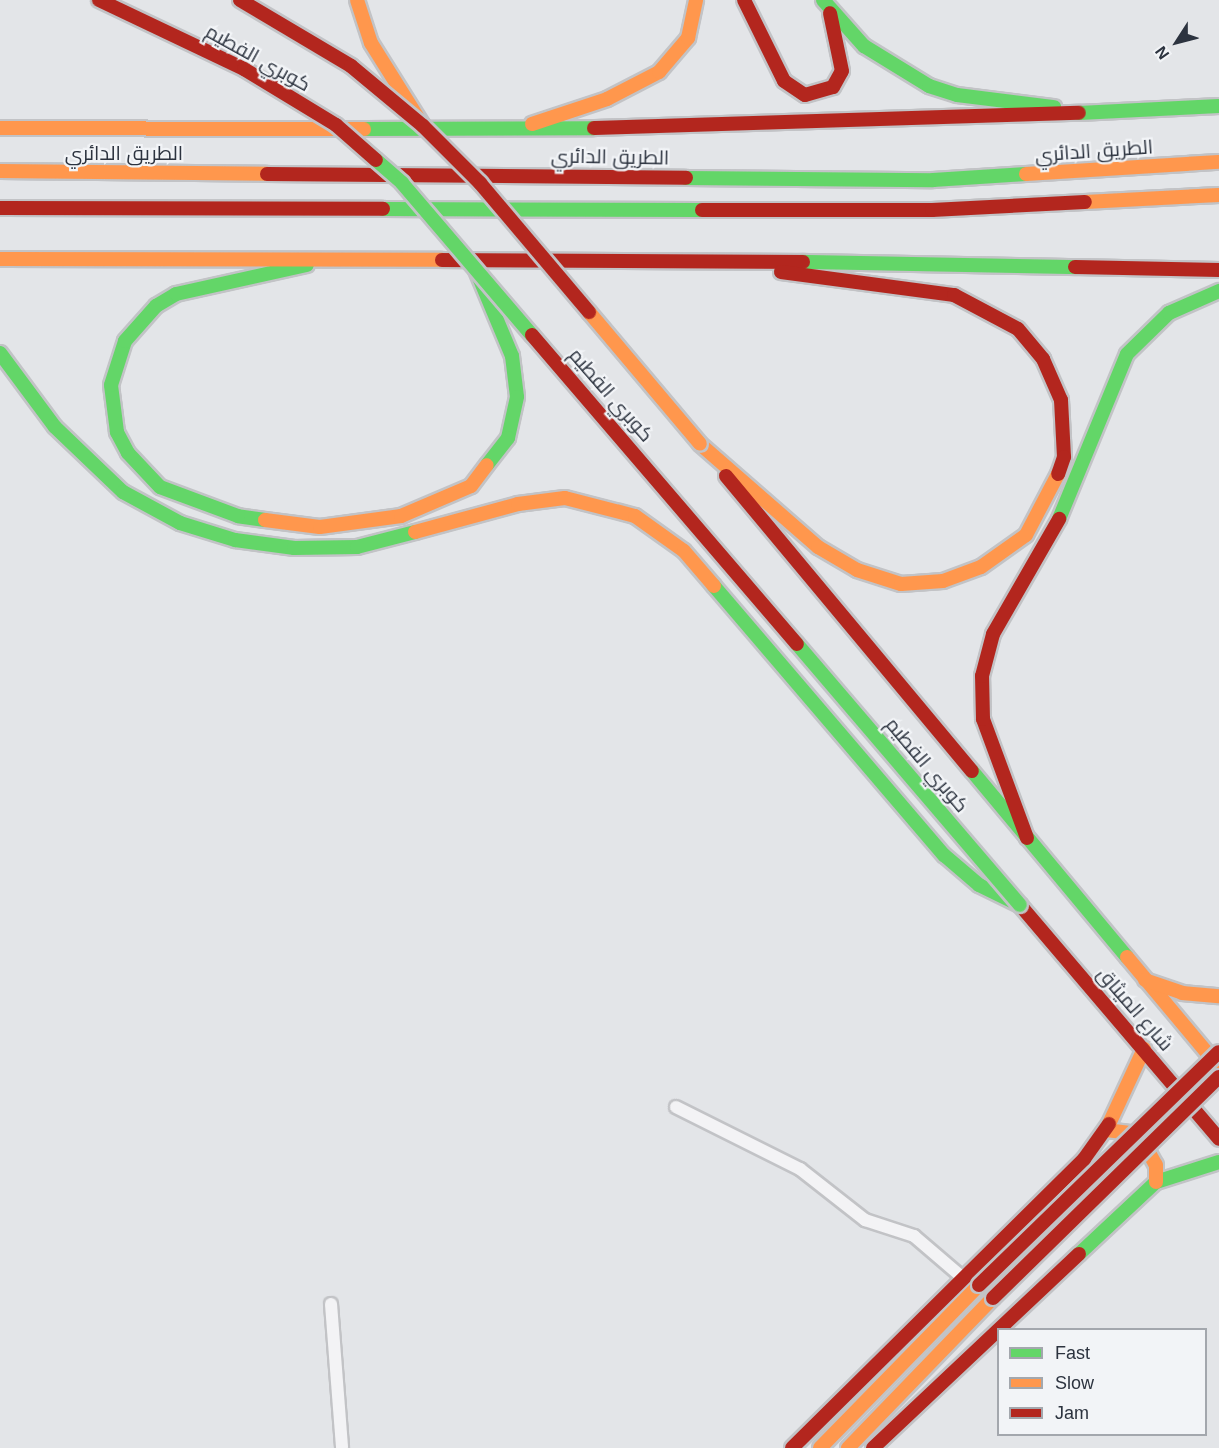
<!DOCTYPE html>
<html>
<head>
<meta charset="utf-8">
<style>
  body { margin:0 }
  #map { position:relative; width:1219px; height:1448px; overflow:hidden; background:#e3e5e8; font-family:Arial,Cairo,sans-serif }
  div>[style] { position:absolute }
  .roads { filter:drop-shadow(2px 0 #c2c3c6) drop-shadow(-2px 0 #c2c3c6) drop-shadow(0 2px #c2c3c6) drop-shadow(0 -2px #c2c3c6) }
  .street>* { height:12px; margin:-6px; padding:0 6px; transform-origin:6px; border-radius:6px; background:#f3f3f5 }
  .fast>* { height:14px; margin:-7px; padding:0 7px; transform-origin:7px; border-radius:7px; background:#63d668 }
  .slow>* { height:14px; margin:-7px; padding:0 7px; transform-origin:7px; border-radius:7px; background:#ff974d }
  .jam>* { height:14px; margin:-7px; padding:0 7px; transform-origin:7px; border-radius:7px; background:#b3261e }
  .bridges { filter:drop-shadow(2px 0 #c2c3c6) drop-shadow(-2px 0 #c2c3c6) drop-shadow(0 2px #c2c3c6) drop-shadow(0 -2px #c2c3c6) }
  .fast-bridge>* { height:14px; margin:-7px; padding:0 7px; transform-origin:7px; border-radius:7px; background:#63d668 }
  .slow-bridge>* { height:14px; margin:-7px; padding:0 7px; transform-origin:7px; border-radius:7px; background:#ff974d }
  .jam-bridge>* { height:14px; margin:-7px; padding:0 7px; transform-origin:7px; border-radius:7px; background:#b3261e }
  span { translate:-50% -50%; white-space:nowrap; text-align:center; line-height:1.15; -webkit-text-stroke:4.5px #f2f4f7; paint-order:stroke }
  .street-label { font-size:20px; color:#2c333f }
  .legend { position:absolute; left:997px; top:1328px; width:210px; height:108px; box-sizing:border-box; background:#f2f4f7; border:2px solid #a3a7ad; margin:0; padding:8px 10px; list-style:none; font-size:18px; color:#2c333f }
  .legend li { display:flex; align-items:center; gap:12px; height:30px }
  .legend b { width:30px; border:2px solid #a3a7ad }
  .north { position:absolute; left:1147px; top:12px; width:60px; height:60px; -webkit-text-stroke:4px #f2f4f7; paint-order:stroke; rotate:234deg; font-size:16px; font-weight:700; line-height:24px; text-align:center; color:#2c333f }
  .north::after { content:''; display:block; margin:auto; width:21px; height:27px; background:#2c333f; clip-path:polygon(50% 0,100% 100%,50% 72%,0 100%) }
</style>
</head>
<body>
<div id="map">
  <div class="roads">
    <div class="street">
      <i style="left:676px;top:1107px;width:139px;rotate:26.6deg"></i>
      <i style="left:800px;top:1169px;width:83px;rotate:38.1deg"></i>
      <i style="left:865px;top:1220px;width:52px;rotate:18.1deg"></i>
      <i style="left:914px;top:1236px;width:65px;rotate:40.6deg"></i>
      <i style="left:331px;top:1304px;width:144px;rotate:85.6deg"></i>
    </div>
    <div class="fast">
      <i style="left:823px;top:0;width:62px;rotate:48.3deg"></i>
      <i style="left:864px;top:46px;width:76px;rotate:31.6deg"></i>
      <i style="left:929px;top:86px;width:29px;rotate:18deg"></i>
      <i style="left:957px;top:95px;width:98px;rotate:7.1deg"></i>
      <i style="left:1079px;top:113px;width:140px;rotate:-2.9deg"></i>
      <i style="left:364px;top:129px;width:230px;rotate:-0.2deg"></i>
      <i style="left:686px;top:178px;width:247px;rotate:0.5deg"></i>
      <i style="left:933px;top:180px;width:93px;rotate:-3.7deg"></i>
      <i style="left:383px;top:209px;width:319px;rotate:0.2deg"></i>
      <i style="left:803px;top:262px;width:272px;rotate:1.1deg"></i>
      <i style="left:476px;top:270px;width:93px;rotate:67.3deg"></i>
      <i style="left:512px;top:356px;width:41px;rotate:83deg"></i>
      <i style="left:517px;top:397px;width:42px;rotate:102.4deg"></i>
      <i style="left:508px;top:438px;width:34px;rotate:128deg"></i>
      <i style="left:0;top:353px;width:92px;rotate:53.4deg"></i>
      <i style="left:55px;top:427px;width:94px;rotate:43.7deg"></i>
      <i style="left:123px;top:492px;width:65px;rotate:28.5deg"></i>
      <i style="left:180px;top:523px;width:58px;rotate:17.2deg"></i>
      <i style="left:235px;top:540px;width:60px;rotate:7.7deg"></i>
      <i style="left:294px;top:548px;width:63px;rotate:-0.9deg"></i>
      <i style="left:357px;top:547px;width:60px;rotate:-14.5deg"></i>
      <i style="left:1059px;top:519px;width:178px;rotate:-67.6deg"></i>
      <i style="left:1127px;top:354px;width:59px;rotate:-44.3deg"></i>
      <i style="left:1169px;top:313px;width:55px;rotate:-23.7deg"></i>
      <i style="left:265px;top:520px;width:27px;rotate:-172deg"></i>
      <i style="left:238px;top:516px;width:83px;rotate:-159.6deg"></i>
      <i style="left:160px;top:487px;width:47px;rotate:-133.3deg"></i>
      <i style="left:128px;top:453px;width:24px;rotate:-118deg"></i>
      <i style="left:117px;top:432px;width:47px;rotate:-97.3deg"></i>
      <i style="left:111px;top:385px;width:46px;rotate:-72.3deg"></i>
      <i style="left:125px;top:341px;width:47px;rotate:-48.5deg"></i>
      <i style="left:156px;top:306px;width:23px;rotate:-31deg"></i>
      <i style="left:176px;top:294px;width:134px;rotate:-12.5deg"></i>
      <i style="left:714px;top:586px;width:354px;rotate:49.5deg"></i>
      <i style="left:944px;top:855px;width:46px;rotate:40.6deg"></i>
      <i style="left:979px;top:885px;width:46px;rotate:26deg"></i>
      <i style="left:972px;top:771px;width:242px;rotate:50.2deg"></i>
      <i style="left:1079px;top:1254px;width:105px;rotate:-43.1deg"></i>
      <i style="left:1156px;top:1182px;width:66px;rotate:-17.6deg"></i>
    </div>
    <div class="slow">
      <i style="left:357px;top:0;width:45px;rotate:72deg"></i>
      <i style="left:371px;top:43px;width:98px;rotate:57.9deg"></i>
      <i style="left:532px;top:124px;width:79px;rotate:-18.4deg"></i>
      <i style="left:607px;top:99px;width:59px;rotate:-27.4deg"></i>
      <i style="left:659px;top:72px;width:45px;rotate:-49.5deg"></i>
      <i style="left:688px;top:38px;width:39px;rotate:-78deg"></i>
      <i style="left:0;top:128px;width:364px;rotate:0.2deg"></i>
      <i style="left:0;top:171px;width:267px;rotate:0.6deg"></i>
      <i style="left:1026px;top:174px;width:193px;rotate:-3.6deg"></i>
      <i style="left:1085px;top:202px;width:134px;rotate:-3deg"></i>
      <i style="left:0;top:259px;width:442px;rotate:0.1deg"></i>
      <i style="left:700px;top:444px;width:157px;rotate:41.1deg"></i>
      <i style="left:818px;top:547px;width:45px;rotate:30.5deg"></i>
      <i style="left:857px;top:570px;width:46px;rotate:17.7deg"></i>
      <i style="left:901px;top:584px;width:42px;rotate:-4.1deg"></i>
      <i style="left:943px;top:581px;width:40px;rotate:-20.2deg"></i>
      <i style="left:981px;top:567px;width:55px;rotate:-35.4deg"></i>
      <i style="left:1026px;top:535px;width:69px;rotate:-62.3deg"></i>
      <i style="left:265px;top:520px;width:55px;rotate:7.3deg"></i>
      <i style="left:320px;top:527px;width:82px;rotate:-7.7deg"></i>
      <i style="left:401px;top:516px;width:76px;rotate:-23.2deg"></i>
      <i style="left:471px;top:486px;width:26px;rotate:-53deg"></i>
      <i style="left:415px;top:532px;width:107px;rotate:-15.2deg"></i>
      <i style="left:518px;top:504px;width:47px;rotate:-7.3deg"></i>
      <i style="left:565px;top:498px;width:72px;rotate:14.4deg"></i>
      <i style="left:635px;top:516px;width:60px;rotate:35.5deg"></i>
      <i style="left:684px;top:551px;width:46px;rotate:49.4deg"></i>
      <i style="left:1127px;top:957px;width:143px;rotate:50.1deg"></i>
      <i style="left:1145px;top:980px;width:39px;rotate:19deg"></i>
      <i style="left:1182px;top:993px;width:37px;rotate:5deg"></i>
      <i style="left:1109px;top:1124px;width:83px;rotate:-65deg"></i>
      <i style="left:1106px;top:1130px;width:24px;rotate:7deg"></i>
      <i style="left:1130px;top:1133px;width:16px;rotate:35deg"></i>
      <i style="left:1143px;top:1142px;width:26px;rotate:61deg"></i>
      <i style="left:1156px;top:1165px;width:17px;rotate:90deg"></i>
      <i style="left:820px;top:1448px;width:228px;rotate:-45.7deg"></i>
      <i style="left:848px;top:1448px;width:209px;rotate:-46deg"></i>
    </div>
    <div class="jam">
      <i style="left:744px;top:0;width:90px;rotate:63.7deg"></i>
      <i style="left:784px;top:81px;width:25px;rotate:34deg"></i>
      <i style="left:805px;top:95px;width:29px;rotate:-16deg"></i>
      <i style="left:833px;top:87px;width:18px;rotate:-61deg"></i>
      <i style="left:842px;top:71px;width:59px;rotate:-101.7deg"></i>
      <i style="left:594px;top:128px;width:485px;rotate:-1.8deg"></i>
      <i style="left:267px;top:174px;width:419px;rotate:0.5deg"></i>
      <i style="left:0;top:208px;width:383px;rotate:0.1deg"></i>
      <i style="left:702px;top:210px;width:230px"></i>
      <i style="left:932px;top:210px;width:153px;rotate:-3deg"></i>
      <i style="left:442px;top:260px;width:361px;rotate:0.3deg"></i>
      <i style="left:1075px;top:267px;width:144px;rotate:1.2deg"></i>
      <i style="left:781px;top:272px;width:175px;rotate:7.6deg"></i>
      <i style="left:954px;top:295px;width:72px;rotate:28deg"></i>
      <i style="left:1018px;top:329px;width:39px;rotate:50deg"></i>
      <i style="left:1043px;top:359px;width:45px;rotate:66.3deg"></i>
      <i style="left:1061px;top:400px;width:57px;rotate:87deg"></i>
      <i style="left:1064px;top:457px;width:18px;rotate:109deg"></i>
      <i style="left:726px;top:476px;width:384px;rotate:50.2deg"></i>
      <i style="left:1027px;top:838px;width:127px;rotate:-110.3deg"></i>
      <i style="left:983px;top:719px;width:43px;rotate:-91.3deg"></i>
      <i style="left:982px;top:676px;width:43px;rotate:-75.3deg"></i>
      <i style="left:993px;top:634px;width:133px;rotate:-60.1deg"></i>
      <i style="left:1020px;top:905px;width:307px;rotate:49.6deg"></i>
      <i style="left:792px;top:1448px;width:411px;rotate:-44.7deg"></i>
      <i style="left:1084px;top:1159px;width:43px;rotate:-54.5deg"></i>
      <i style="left:873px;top:1448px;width:283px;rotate:-43.3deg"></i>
    </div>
  </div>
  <div class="bridges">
    <div class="fast-bridge">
      <i style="left:376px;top:160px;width:35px;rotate:41deg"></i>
      <i style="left:402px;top:183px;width:200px;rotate:49.5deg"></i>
      <i style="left:797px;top:644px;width:343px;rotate:49.5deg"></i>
    </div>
    <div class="slow-bridge">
      <i style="left:589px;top:312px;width:172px;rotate:49.9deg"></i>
    </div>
    <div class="jam-bridge">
      <i style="left:99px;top:0;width:161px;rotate:25.4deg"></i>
      <i style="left:244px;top:69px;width:108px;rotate:31.3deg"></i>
      <i style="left:336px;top:125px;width:53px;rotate:41.2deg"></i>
      <i style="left:240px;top:0;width:129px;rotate:30.7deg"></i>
      <i style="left:351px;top:66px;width:94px;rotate:39.8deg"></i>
      <i style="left:423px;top:126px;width:81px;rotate:45deg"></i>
      <i style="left:480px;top:183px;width:169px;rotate:49.8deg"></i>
      <i style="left:532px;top:335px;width:407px;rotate:49.4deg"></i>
      <i style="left:979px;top:1285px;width:334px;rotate:-44.2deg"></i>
      <i style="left:993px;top:1298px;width:316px;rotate:-44.4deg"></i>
    </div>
  </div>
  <div class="street-label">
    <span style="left:258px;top:58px;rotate:29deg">كوبري الفطيم</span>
    <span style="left:1094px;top:151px;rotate:-4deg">الطريق الدائري</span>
    <span style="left:124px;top:153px">الطريق الدائري</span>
    <span style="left:610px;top:157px;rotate:1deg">الطريق الدائري</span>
    <span style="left:611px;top:395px;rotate:49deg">كوبري الفطيم</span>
    <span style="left:927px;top:765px;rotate:50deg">كوبري الفطيم</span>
    <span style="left:1135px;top:1009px;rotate:49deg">شارع الميثاق</span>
  </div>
  <ul class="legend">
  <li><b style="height:8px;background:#63d668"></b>Fast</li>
  <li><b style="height:8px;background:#ff974d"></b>Slow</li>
  <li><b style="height:8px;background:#b3261e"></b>Jam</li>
  </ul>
  <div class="north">N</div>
</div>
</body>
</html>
